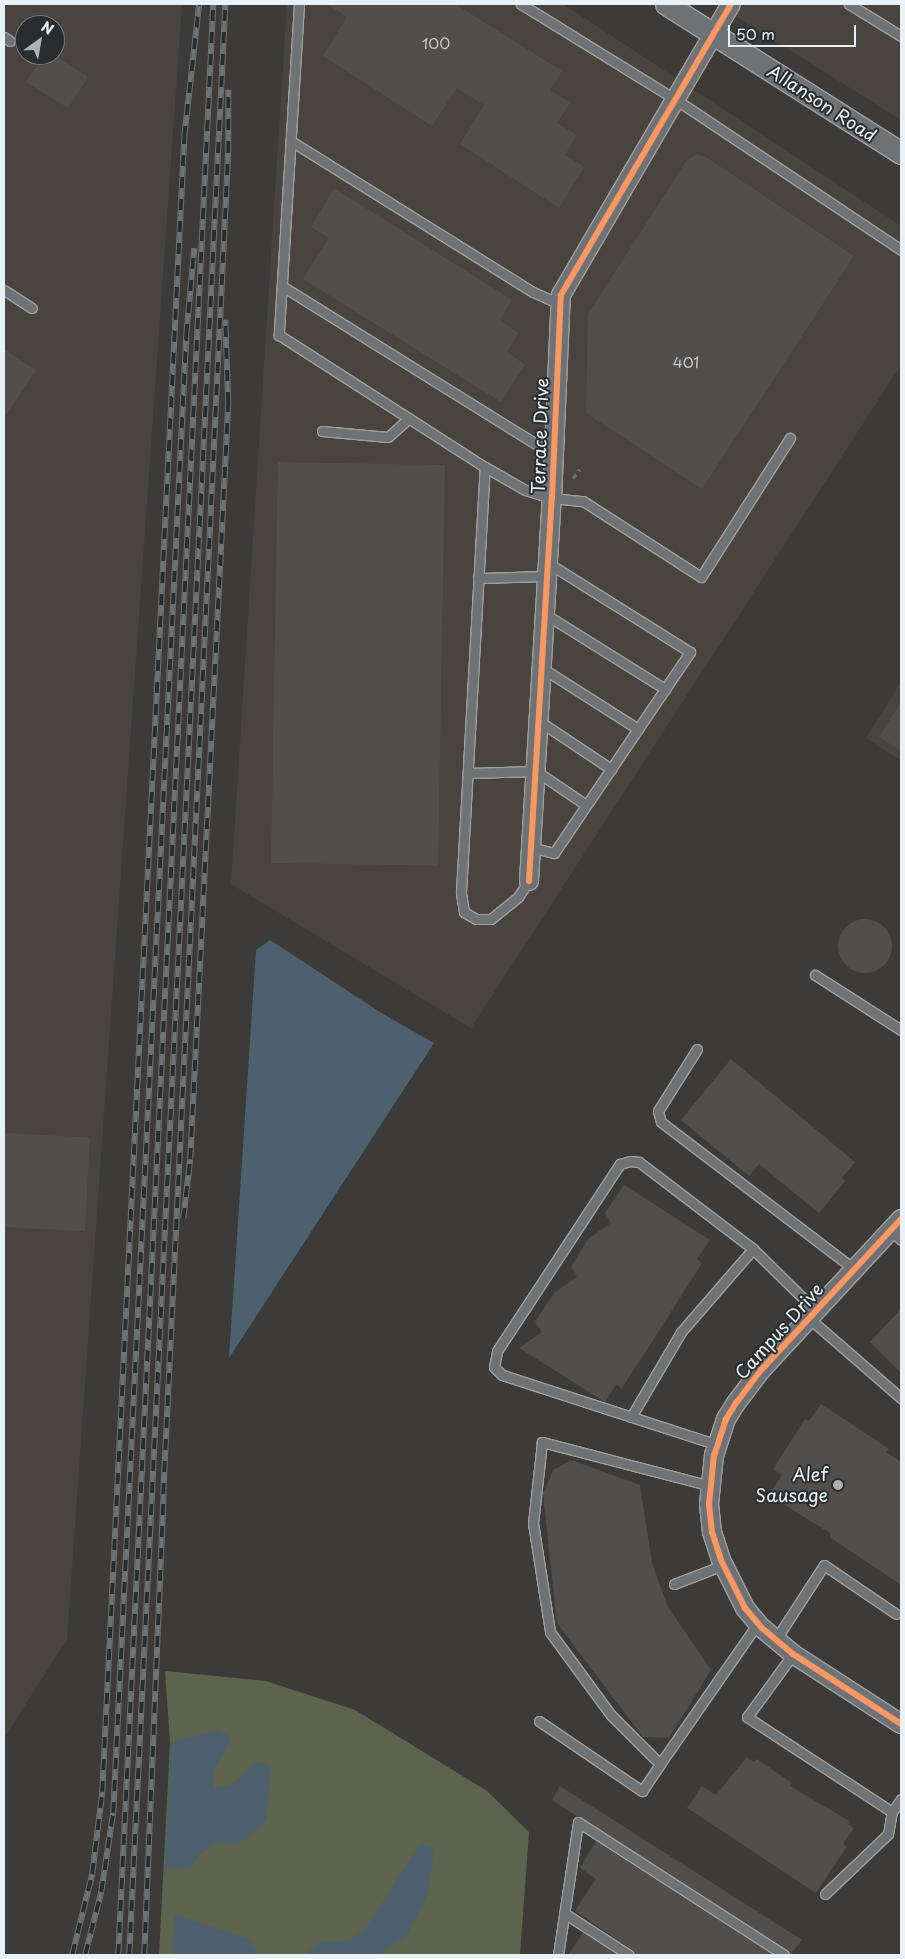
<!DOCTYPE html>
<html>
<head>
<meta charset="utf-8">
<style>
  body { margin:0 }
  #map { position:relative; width:905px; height:1959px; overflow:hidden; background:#3d3b39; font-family:"Playpen Sans",sans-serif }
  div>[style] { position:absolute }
  .built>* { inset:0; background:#4a443f }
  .green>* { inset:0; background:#5d634c }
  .water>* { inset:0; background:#4c616d }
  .building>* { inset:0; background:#524e4b; transform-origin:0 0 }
  .round { border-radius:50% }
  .path>* { height:3px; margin-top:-1.5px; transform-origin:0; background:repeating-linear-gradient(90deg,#707172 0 5px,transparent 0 9px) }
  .roads { filter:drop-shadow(1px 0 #9e9f9f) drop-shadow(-1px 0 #9e9f9f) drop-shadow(0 1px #9e9f9f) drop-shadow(0 -1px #9e9f9f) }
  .service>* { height:9px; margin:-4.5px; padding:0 4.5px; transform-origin:4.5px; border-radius:4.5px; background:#6f7275 }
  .minor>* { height:18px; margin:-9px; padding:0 9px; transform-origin:9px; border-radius:9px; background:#6f7275 }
  .tertiary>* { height:21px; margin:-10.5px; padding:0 10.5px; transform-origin:10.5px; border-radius:10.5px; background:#6f7275 }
  .rail>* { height:5.5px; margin-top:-2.75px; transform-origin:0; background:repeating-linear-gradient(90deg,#2a2d2e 0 11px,#707172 0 22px); box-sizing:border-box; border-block:1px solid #707172 }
  .cycleway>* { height:6px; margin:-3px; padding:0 3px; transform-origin:3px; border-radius:3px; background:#f99763 }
  .dots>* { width:14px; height:14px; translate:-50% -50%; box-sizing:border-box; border:2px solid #2a2d2e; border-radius:50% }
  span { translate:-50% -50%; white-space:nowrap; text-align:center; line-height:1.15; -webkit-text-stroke:4px #2a2d2e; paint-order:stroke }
  .number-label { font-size:15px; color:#c2c8cd }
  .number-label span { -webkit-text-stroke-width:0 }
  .street-label { font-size:18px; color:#e8f1f8 }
  .poi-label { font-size:18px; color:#e8f1f8 }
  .right { translate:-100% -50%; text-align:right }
  .frame { position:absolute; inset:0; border:5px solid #e8f1f8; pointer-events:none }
  .north { position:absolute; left:15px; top:15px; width:50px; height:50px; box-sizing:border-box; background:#2a2d2e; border:1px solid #767b7f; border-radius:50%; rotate:32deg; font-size:14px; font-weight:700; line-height:20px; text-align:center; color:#e8f1f8 }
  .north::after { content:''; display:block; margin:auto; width:18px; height:22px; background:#acb1b5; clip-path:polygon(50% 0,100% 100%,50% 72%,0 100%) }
  .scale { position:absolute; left:728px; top:25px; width:128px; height:22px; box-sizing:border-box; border:2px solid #e8f1f8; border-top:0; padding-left:6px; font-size:15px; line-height:18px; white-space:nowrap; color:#e8f1f8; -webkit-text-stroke:4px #2a2d2e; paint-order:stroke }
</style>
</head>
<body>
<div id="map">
  <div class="built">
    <i style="clip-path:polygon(evenodd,4px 4px,182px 4px,67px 1639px,4px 1738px,4px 4px,25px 25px,55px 25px,55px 55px,25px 55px,25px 25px)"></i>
    <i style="clip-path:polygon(287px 4px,563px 4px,901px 226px,901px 365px,471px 1028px,231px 884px)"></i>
    <i style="clip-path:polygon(716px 4px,901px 4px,901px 120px)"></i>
    <i style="clip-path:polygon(901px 682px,901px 761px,866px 738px)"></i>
  </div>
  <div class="green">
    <i style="clip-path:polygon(165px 1671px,266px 1681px,355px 1710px,487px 1791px,529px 1832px,520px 1955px,159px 1955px,170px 1743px)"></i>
  </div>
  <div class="water">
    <i style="clip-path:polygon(270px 940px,383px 1014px,434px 1043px,229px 1358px,256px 950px)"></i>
    <i style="clip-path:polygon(217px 1730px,232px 1738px,213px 1772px,214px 1788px,230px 1786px,256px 1762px,271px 1766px,266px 1819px,249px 1837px,235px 1844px,216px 1843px,200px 1854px,191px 1868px,166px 1868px,170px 1743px)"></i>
    <i style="clip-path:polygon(421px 1843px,434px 1848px,428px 1893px,407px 1935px,379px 1955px,305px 1955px,319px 1942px,349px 1941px,366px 1928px)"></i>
    <i style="clip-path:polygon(174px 1914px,249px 1939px,259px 1955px,172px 1955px)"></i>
  </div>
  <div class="building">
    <i style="clip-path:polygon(327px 4px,455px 4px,562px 71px,550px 90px,570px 103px,557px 123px,577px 135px,565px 155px,584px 167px,559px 208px,460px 144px,484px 105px,457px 88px,432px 126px,323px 56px,347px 17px)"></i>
    <i style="clip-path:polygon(44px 55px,54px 55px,88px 77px,68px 108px,26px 82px)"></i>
    <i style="clip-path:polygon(696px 154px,706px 157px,854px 256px,702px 489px,586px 413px,588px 314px,687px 160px)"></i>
    <i style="clip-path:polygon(334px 188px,512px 300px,500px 320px,518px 333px,507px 352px,525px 365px,501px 402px,303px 279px,329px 238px,311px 227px)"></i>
    <i style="clip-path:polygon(4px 349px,36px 370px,4px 418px)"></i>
    <i style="left:278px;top:462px;width:167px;height:401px;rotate:1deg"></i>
    <i style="clip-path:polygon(901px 702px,901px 751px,879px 737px)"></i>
    <i class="round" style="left:838px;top:919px;width:54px;height:54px"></i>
    <i style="clip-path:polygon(731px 1059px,855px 1162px,842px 1178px,845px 1181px,819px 1213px,759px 1164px,749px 1176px,681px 1120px)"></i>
    <i style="left:4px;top:1133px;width:86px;height:94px;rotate:3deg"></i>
    <i style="clip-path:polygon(624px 1185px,710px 1240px,697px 1259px,702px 1263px,657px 1334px,622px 1388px,616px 1385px,605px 1402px,519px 1348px,542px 1332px,535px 1322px,554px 1293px,577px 1277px,571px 1267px,588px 1239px,611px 1223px,605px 1213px)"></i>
    <i style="clip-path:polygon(901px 1309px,901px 1373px,870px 1342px)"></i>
    <i style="clip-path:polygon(821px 1404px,889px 1449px,886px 1452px,901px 1462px,901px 1585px,831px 1538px,830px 1533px,769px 1495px,782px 1475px,773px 1469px,805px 1419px,809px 1421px)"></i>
    <i style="clip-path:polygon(571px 1460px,640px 1485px,652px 1563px,668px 1607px,711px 1670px,669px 1738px,643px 1737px,557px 1623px,543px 1494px,553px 1470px)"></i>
    <i style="clip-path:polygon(747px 1757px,754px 1762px,757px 1759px,792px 1783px,790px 1786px,849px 1821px,848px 1824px,854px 1828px,843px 1844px,847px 1847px,816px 1893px,687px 1808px,702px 1786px,716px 1795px)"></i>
    <i style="clip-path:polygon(560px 1786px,802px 1940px,790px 1955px,787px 1950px,552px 1800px)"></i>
    <i style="clip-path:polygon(596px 1841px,773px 1955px,635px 1955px,632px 1950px,575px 1911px,596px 1879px,580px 1868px)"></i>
    <i style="clip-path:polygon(583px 1933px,618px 1955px,568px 1955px)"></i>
  </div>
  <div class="path">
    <i style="left:573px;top:478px;width:11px;rotate:-52deg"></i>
  </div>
  <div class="roads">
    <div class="service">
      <i style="left:299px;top:4px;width:332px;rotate:93.5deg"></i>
      <i style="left:279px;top:335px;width:245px;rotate:32.7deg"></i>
      <i style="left:521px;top:4px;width:181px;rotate:31.7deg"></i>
      <i style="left:675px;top:99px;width:272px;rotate:33.7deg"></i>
      <i style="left:849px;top:4px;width:61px;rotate:31.6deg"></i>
      <i style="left:4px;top:37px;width:7px;rotate:34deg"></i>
      <i style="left:291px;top:141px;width:285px;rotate:32deg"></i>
      <i style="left:533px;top:292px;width:30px;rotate:24deg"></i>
      <i style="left:282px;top:286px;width:320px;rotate:31.9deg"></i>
      <i style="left:4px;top:290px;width:33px;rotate:33deg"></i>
      <i style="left:322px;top:431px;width:66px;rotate:5.2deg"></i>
      <i style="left:388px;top:437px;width:28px;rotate:-42deg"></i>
      <i style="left:478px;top:578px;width:69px;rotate:-1.7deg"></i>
      <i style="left:545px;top:614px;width:142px;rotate:32deg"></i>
      <i style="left:542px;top:668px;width:114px;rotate:32.4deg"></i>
      <i style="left:539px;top:721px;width:87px;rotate:33.7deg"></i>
      <i style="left:468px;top:773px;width:68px;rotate:-1.7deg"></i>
      <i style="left:536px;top:771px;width:60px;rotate:34.2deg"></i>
      <i style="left:531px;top:847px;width:24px;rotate:15deg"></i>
      <i style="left:554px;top:853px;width:243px;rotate:-55.9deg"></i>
      <i style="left:690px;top:652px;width:168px;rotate:-147.9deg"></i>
      <i style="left:529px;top:881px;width:19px;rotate:125deg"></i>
      <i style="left:518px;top:897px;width:35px;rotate:141deg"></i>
      <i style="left:491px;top:919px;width:15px;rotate:180deg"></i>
      <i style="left:476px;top:919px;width:14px;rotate:-150deg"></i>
      <i style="left:464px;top:912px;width:20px;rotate:-99deg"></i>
      <i style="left:461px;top:892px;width:426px;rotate:-86.8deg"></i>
      <i style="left:485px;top:467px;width:46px;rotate:29.9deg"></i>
      <i style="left:525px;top:490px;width:28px;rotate:17deg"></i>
      <i style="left:552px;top:498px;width:31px;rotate:6deg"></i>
      <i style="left:583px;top:501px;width:140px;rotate:32.8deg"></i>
      <i style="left:701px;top:577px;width:165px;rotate:-57.4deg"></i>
      <i style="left:815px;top:975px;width:102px;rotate:32.6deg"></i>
      <i style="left:697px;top:1049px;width:73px;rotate:122.2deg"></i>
      <i style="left:658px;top:1111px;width:11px;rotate:75deg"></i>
      <i style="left:661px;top:1122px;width:244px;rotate:37.3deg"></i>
      <i style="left:891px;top:1230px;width:14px;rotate:45deg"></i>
      <i style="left:810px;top:1319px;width:121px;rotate:41deg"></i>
      <i style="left:631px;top:1417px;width:99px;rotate:-59.5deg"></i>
      <i style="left:681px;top:1332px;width:110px;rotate:-49.1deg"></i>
      <i style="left:718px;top:1445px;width:227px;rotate:-162deg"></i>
      <i style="left:502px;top:1375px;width:11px;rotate:-135deg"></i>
      <i style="left:494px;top:1367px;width:16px;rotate:-79deg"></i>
      <i style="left:497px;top:1351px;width:224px;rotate:-56.7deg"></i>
      <i style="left:620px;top:1164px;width:10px;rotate:-17deg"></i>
      <i style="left:630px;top:1161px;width:9px;rotate:6deg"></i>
      <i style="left:639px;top:1162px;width:143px;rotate:37.3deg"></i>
      <i style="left:753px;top:1249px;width:88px;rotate:44.5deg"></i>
      <i style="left:711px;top:1486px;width:175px;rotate:-165.4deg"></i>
      <i style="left:542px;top:1442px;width:81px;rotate:96.3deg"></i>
      <i style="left:533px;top:1523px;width:110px;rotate:81.1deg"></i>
      <i style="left:550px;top:1632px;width:103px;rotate:53.7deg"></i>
      <i style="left:611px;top:1715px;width:69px;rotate:45deg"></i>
      <i style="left:660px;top:1764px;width:172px;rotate:-55.2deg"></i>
      <i style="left:674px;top:1584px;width:53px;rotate:-21.2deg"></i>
      <i style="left:776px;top:1639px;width:88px;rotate:-57deg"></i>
      <i style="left:824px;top:1565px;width:87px;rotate:34.2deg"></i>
      <i style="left:793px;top:1654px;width:78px;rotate:126.1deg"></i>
      <i style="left:747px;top:1717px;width:173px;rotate:33.2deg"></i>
      <i style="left:892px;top:1812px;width:16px;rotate:-55deg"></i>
      <i style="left:539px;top:1721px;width:125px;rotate:34.2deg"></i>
      <i style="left:642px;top:1791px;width:32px;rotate:-56deg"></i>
      <i style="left:825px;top:1894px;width:87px;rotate:-43.6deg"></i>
      <i style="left:888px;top:1834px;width:22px;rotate:-80deg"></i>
      <i style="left:564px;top:1913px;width:77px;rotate:32.9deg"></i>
      <i style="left:558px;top:1955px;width:134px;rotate:-81.4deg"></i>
      <i style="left:578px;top:1822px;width:245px;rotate:32.8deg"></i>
    </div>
    <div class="minor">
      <i style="left:529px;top:881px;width:384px;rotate:-86.6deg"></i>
      <i style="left:552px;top:498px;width:203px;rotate:-87.5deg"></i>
      <i style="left:561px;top:295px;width:337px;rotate:-59.7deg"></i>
      <i style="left:901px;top:1219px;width:206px;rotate:132.8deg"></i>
      <i style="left:761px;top:1370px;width:41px;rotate:127.1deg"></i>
      <i style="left:736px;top:1403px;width:19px;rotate:122deg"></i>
      <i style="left:726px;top:1419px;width:38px;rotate:108deg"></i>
      <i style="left:714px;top:1455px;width:49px;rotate:95.8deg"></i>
      <i style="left:709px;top:1504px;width:28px;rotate:84deg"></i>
      <i style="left:712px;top:1532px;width:29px;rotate:72deg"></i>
      <i style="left:721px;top:1560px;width:54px;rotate:63.4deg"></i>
      <i style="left:745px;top:1608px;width:26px;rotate:50deg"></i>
      <i style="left:762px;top:1628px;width:40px;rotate:40deg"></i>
      <i style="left:793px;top:1654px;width:129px;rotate:32.9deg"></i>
    </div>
    <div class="tertiary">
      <i style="left:666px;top:4px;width:278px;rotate:32.4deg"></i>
    </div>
  </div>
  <div class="rail">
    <i style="left:183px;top:1219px;width:60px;rotate:-83.3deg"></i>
    <i style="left:190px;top:1159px;width:757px;rotate:-87.12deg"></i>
    <i style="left:228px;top:403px;width:83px;rotate:-92.1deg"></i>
    <i style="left:72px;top:1955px;width:83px;rotate:-76.1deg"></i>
    <i style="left:92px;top:1874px;width:83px;rotate:-83deg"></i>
    <i style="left:102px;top:1792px;width:1657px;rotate:-87.16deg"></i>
    <i style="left:184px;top:137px;width:134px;rotate:-83.6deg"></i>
    <i style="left:85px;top:1955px;width:65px;rotate:-75.7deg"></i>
    <i style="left:101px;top:1892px;width:80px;rotate:-81.4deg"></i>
    <i style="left:113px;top:1813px;width:1480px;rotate:-87.17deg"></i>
    <i style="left:186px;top:335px;width:87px;rotate:-84.7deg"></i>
    <i style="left:118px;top:1955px;width:1953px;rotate:-87.21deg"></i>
    <i style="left:129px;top:1955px;width:1953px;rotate:-87.18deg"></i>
    <i style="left:144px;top:1955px;width:461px;rotate:-87.6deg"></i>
    <i style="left:163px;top:1494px;width:1344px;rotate:-87.23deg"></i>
    <i style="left:228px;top:152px;width:62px;rotate:-90deg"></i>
  </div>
  <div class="cycleway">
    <i style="left:529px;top:881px;width:384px;rotate:-86.6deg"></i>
    <i style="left:552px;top:498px;width:203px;rotate:-87.5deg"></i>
    <i style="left:561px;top:295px;width:337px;rotate:-59.7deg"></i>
    <i style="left:901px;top:1219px;width:206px;rotate:132.8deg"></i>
    <i style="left:761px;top:1370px;width:41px;rotate:127.1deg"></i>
    <i style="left:736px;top:1403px;width:19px;rotate:122deg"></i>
    <i style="left:726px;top:1419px;width:38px;rotate:108deg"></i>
    <i style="left:714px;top:1455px;width:49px;rotate:95.8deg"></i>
    <i style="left:709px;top:1504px;width:28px;rotate:84deg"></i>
    <i style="left:712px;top:1532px;width:29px;rotate:72deg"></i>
    <i style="left:721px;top:1560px;width:54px;rotate:63.4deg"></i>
    <i style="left:745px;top:1608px;width:26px;rotate:50deg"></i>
    <i style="left:762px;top:1628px;width:40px;rotate:40deg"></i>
    <i style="left:793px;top:1654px;width:129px;rotate:32.9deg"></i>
  </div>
  <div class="dots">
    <i style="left:838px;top:1485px;background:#acb1b5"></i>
  </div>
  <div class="number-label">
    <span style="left:436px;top:43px">100</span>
    <span style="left:686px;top:362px">401</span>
  </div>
  <div class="street-label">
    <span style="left:822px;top:103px;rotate:33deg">Allanson Road</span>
    <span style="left:540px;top:436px;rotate:-88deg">Terrace Drive</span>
    <span style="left:779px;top:1331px;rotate:-48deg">Campus Drive</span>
  </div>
  <div class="poi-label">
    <span class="right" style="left:828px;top:1485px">Alef<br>Sausage</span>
  </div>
  <div class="frame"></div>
  <div class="north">N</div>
  <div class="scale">50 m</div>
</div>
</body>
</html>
